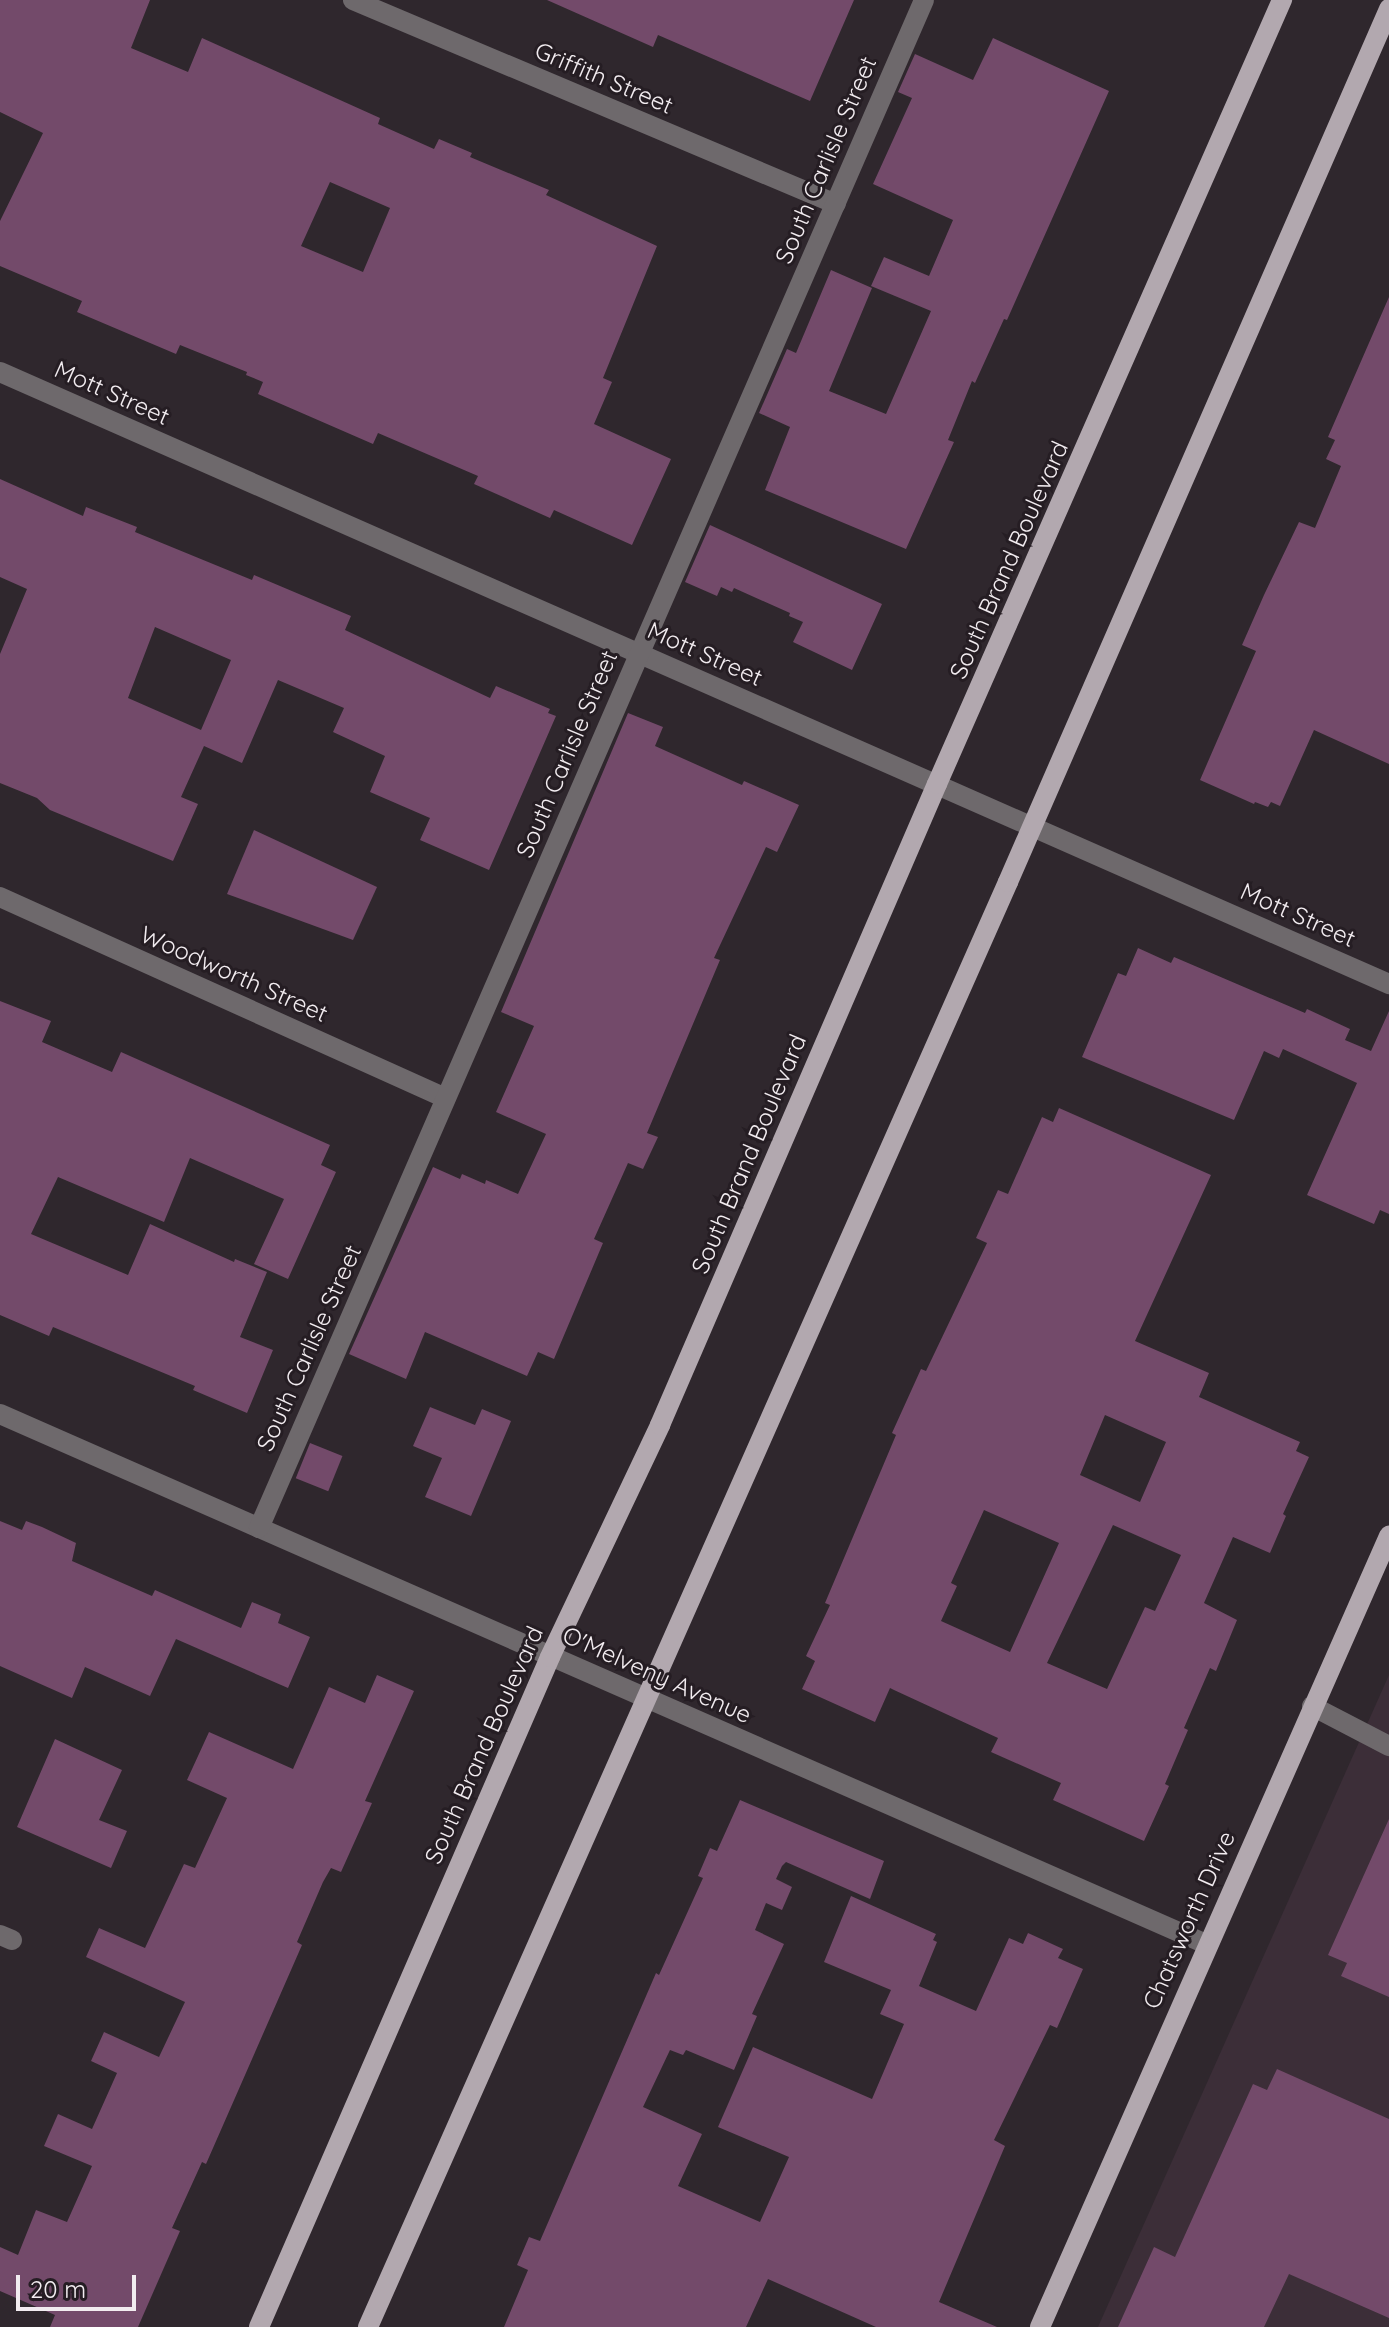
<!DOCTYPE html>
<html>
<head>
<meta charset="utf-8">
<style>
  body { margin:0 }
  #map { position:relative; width:1389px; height:2327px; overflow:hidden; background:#2f272d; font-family:Quicksand,sans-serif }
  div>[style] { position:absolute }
  .built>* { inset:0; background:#3c2e38 }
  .building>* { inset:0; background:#734a6a; transform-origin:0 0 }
  .minor>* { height:20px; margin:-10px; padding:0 10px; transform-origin:10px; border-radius:10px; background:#6e696c }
  .major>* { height:20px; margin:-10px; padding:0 10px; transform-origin:10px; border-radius:10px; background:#b2a8af }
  span { translate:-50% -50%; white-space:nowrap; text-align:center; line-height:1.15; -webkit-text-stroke:6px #251d23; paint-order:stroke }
  .street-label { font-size:24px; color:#f2ecf0 }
  .scale { position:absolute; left:16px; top:2275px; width:120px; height:36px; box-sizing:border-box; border:4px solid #f2ecf0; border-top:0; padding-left:10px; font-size:24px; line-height:28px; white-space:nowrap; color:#f2ecf0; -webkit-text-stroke:6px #251d23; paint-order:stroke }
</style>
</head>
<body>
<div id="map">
  <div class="built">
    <i style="clip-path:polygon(1389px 1675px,1389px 2327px,1098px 2327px)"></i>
  </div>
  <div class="building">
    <i style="clip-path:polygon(evenodd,0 0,150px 0,131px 48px,188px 72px,202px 38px,380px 118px,378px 124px,434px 149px,439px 139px,472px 153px,470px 157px,549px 190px,546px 195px,657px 246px,603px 378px,612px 382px,594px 424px,671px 459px,632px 545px,554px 510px,550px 518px,474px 484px,478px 476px,378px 433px,373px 444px,288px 407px,258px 394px,263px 382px,246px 375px,247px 372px,180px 345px,176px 354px,77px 312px,82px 301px,0 266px,0 221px,43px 133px,0 112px,0 0,330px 182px,390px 208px,363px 272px,301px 246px,330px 182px)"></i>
    <i style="clip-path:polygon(547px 0,854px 0,810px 101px,658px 35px,653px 47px)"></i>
    <i style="clip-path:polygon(993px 38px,1109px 91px,1007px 320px,1004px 319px,975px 383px,972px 381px,948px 440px,954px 442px,906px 549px,765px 490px,790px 427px,759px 413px,787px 349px,796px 353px,831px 270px,872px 288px,829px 391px,886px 414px,931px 311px,871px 286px,884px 257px,929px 276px,953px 220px,873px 184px,912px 98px,898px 92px,915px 54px,973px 80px)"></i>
    <i style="clip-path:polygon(1389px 297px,1389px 764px,1314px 730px,1280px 806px,1271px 802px,1268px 807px,1255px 802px,1254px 804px,1200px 780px,1256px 651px,1242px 645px,1264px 595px,1299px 522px,1315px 528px,1341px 466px,1326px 459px,1335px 440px,1328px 437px)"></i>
    <i style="clip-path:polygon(evenodd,0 479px,83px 516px,86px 507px,137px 527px,135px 532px,252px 580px,254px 575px,351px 616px,345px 630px,490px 698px,496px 686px,550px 709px,548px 713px,556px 716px,489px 870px,420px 840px,430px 818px,370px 792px,385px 756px,333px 732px,344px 708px,278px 680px,242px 763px,204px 746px,181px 797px,198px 804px,173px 861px,50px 810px,37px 798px,0 783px,0 654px,27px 589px,0 577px,0 479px,155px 627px,231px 660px,201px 730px,128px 698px,155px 627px)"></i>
    <i style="clip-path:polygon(710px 525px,882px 604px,852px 670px,793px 642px,803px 622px,789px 616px,790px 613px,734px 588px,732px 592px,721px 587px,717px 596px,685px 582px)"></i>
    <i style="clip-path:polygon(628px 713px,663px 727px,655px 746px,742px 785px,744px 781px,799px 805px,777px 852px,766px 847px,714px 958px,720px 960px,647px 1133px,658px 1137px,643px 1169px,628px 1163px,594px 1239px,603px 1243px,554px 1359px,538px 1352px,527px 1376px,425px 1332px,406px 1379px,349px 1354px,433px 1167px,460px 1179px,462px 1174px,485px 1184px,486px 1180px,518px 1194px,546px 1134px,496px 1112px,534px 1026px,501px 1012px)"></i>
    <i style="clip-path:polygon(254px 830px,377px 887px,353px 940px,227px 894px)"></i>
    <i style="clip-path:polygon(1138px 948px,1171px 963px,1174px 957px,1305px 1013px,1307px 1009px,1350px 1029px,1345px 1040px,1371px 1051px,1389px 1011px,1389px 1214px,1380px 1210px,1374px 1224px,1307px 1195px,1357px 1083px,1283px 1049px,1279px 1058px,1264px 1051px,1234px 1120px,1082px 1057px,1118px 973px,1126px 976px)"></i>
    <i style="clip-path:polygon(0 1001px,51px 1021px,42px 1042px,112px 1072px,121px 1052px,330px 1145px,321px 1165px,336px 1172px,288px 1279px,254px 1264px,284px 1199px,190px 1158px,164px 1222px,58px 1177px,31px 1234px,128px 1275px,150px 1224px,234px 1262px,235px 1259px,267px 1272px,240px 1337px,273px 1350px,247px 1413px,193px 1390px,195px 1386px,53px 1327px,49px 1336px,0 1315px)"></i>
    <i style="clip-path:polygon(evenodd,1059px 1108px,1211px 1175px,1135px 1341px,1209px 1373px,1199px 1397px,1300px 1442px,1296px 1451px,1309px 1457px,1283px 1514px,1286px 1516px,1270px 1553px,1233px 1537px,1204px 1603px,1237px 1620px,1216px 1671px,1210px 1668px,1184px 1728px,1188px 1730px,1165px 1784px,1169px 1786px,1144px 1841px,1053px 1800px,1061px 1783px,991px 1752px,998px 1738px,894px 1690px,890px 1688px,875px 1722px,802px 1689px,815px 1661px,806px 1656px,830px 1605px,825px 1603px,896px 1435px,892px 1433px,921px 1369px,926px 1371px,987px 1243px,976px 1238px,998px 1190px,1008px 1194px,1042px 1117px,1053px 1122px,1059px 1108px,1105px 1415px,1166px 1442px,1140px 1502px,1080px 1475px,1105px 1415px,1059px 1108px,984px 1510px,1059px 1543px,1010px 1652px,941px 1621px,957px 1586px,951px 1583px,984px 1510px,1059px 1108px,1113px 1525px,1181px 1555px,1155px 1611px,1145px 1607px,1107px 1689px,1047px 1663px,1113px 1525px)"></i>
    <i style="clip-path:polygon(430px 1407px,475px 1425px,482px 1409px,511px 1421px,471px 1516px,425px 1497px,442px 1458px,413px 1446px)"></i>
    <i style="left:310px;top:1443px;width:35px;height:38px;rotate:22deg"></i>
    <i style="clip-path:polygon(0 1521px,22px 1530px,26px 1521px,42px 1527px,76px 1543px,72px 1561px,152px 1596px,155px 1590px,241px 1628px,252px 1602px,281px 1614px,278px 1623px,310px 1637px,288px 1688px,176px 1639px,150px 1696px,85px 1667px,72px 1698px,0 1666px)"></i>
    <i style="clip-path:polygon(377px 1675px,414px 1691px,365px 1801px,372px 1803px,341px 1872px,331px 1868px,323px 1882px,297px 1942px,302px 1945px,206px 2164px,202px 2162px,172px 2228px,180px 2231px,138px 2327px,50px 2327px,55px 2315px,0 2291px,0 2247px,18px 2255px,36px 2210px,67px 2222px,92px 2166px,44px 2146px,58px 2114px,92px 2129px,117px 2073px,91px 2061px,104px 2032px,159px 2057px,185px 2002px,86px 1957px,99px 1928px,145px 1948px,184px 1864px,195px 1868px,227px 1798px,187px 1780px,209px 1732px,293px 1769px,329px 1687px,365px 1703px)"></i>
    <i style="clip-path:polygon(55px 1739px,122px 1770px,99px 1820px,127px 1831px,111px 1868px,17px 1827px)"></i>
    <i style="clip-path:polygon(740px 1800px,884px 1861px,870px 1899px,786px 1862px,782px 1866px,776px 1879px,792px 1887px,782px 1910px,766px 1903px,755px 1930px,784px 1944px,752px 2014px,757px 2016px,734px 2070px,686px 2050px,683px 2055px,670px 2050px,643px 2107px,702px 2134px,678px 2186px,760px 2222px,789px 2157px,718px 2127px,753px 2047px,872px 2099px,904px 2024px,880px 2014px,891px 1990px,824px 1962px,851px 1896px,936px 1934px,933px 1940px,937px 1942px,919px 1986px,976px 2011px,1009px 1938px,1023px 1944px,1028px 1933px,1063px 1949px,1058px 1958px,1083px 1969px,1057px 2028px,1050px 2025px,994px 2140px,1005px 2146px,939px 2302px,997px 2327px,876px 2327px,768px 2279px,746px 2327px,504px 2327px,528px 2270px,517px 2265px,529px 2237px,540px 2241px,656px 1973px,659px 1975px,703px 1878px,698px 1876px,710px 1848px,717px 1851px)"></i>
    <i style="clip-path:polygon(1389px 1819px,1389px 1997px,1341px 1976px,1347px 1963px,1328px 1955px)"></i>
    <i style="clip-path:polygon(1277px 2069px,1389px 2119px,1389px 2318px,1289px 2274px,1264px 2327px,1118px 2327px,1154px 2247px,1175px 2257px,1253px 2084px,1267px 2090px)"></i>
  </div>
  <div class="minor">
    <i style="left:353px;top:0;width:524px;rotate:22.9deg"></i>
    <i style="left:0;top:372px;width:1518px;rotate:23.78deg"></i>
    <i style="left:0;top:897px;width:489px;rotate:24.3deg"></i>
    <i style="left:0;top:1414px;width:1317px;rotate:23.72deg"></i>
    <i style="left:259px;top:1528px;width:1666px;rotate:-66.48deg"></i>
    <i style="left:1312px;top:1706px;width:87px;rotate:27.5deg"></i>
    <i style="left:0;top:1935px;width:13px;rotate:23deg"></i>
  </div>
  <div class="major">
    <i style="left:259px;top:2327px;width:730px;rotate:-66.52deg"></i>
    <i style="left:550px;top:1657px;width:257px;rotate:-64.6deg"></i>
    <i style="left:660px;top:1425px;width:698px;rotate:-66.63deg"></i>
    <i style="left:937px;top:784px;width:857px;rotate:-66.25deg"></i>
    <i style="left:368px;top:2327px;width:1580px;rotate:-66.11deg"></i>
    <i style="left:1008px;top:882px;width:953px;rotate:-66.42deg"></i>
    <i style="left:1040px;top:2327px;width:865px;rotate:-66.19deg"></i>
  </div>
  <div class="street-label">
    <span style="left:604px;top:78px;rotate:23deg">Griffith Street</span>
    <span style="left:826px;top:160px;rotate:-67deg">South Carlisle Street</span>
    <span style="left:112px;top:393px;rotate:24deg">Mott Street</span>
    <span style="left:1009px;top:560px;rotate:-66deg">South Brand Boulevard</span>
    <span style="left:705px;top:654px;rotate:24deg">Mott Street</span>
    <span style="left:567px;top:754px;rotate:-67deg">South Carlisle Street</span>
    <span style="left:1298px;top:915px;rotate:24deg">Mott Street</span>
    <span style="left:234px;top:974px;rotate:24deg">Woodworth Street</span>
    <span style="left:749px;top:1154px;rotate:-67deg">South Brand Boulevard</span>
    <span style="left:309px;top:1348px;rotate:-66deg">South Carlisle Street</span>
    <span style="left:657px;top:1675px;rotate:24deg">O'Melveny Avenue</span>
    <span style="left:484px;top:1745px;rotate:-66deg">South Brand Boulevard</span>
    <span style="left:1189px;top:1920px;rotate:-66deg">Chatsworth Drive</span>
  </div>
  <div class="scale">20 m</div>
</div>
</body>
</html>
